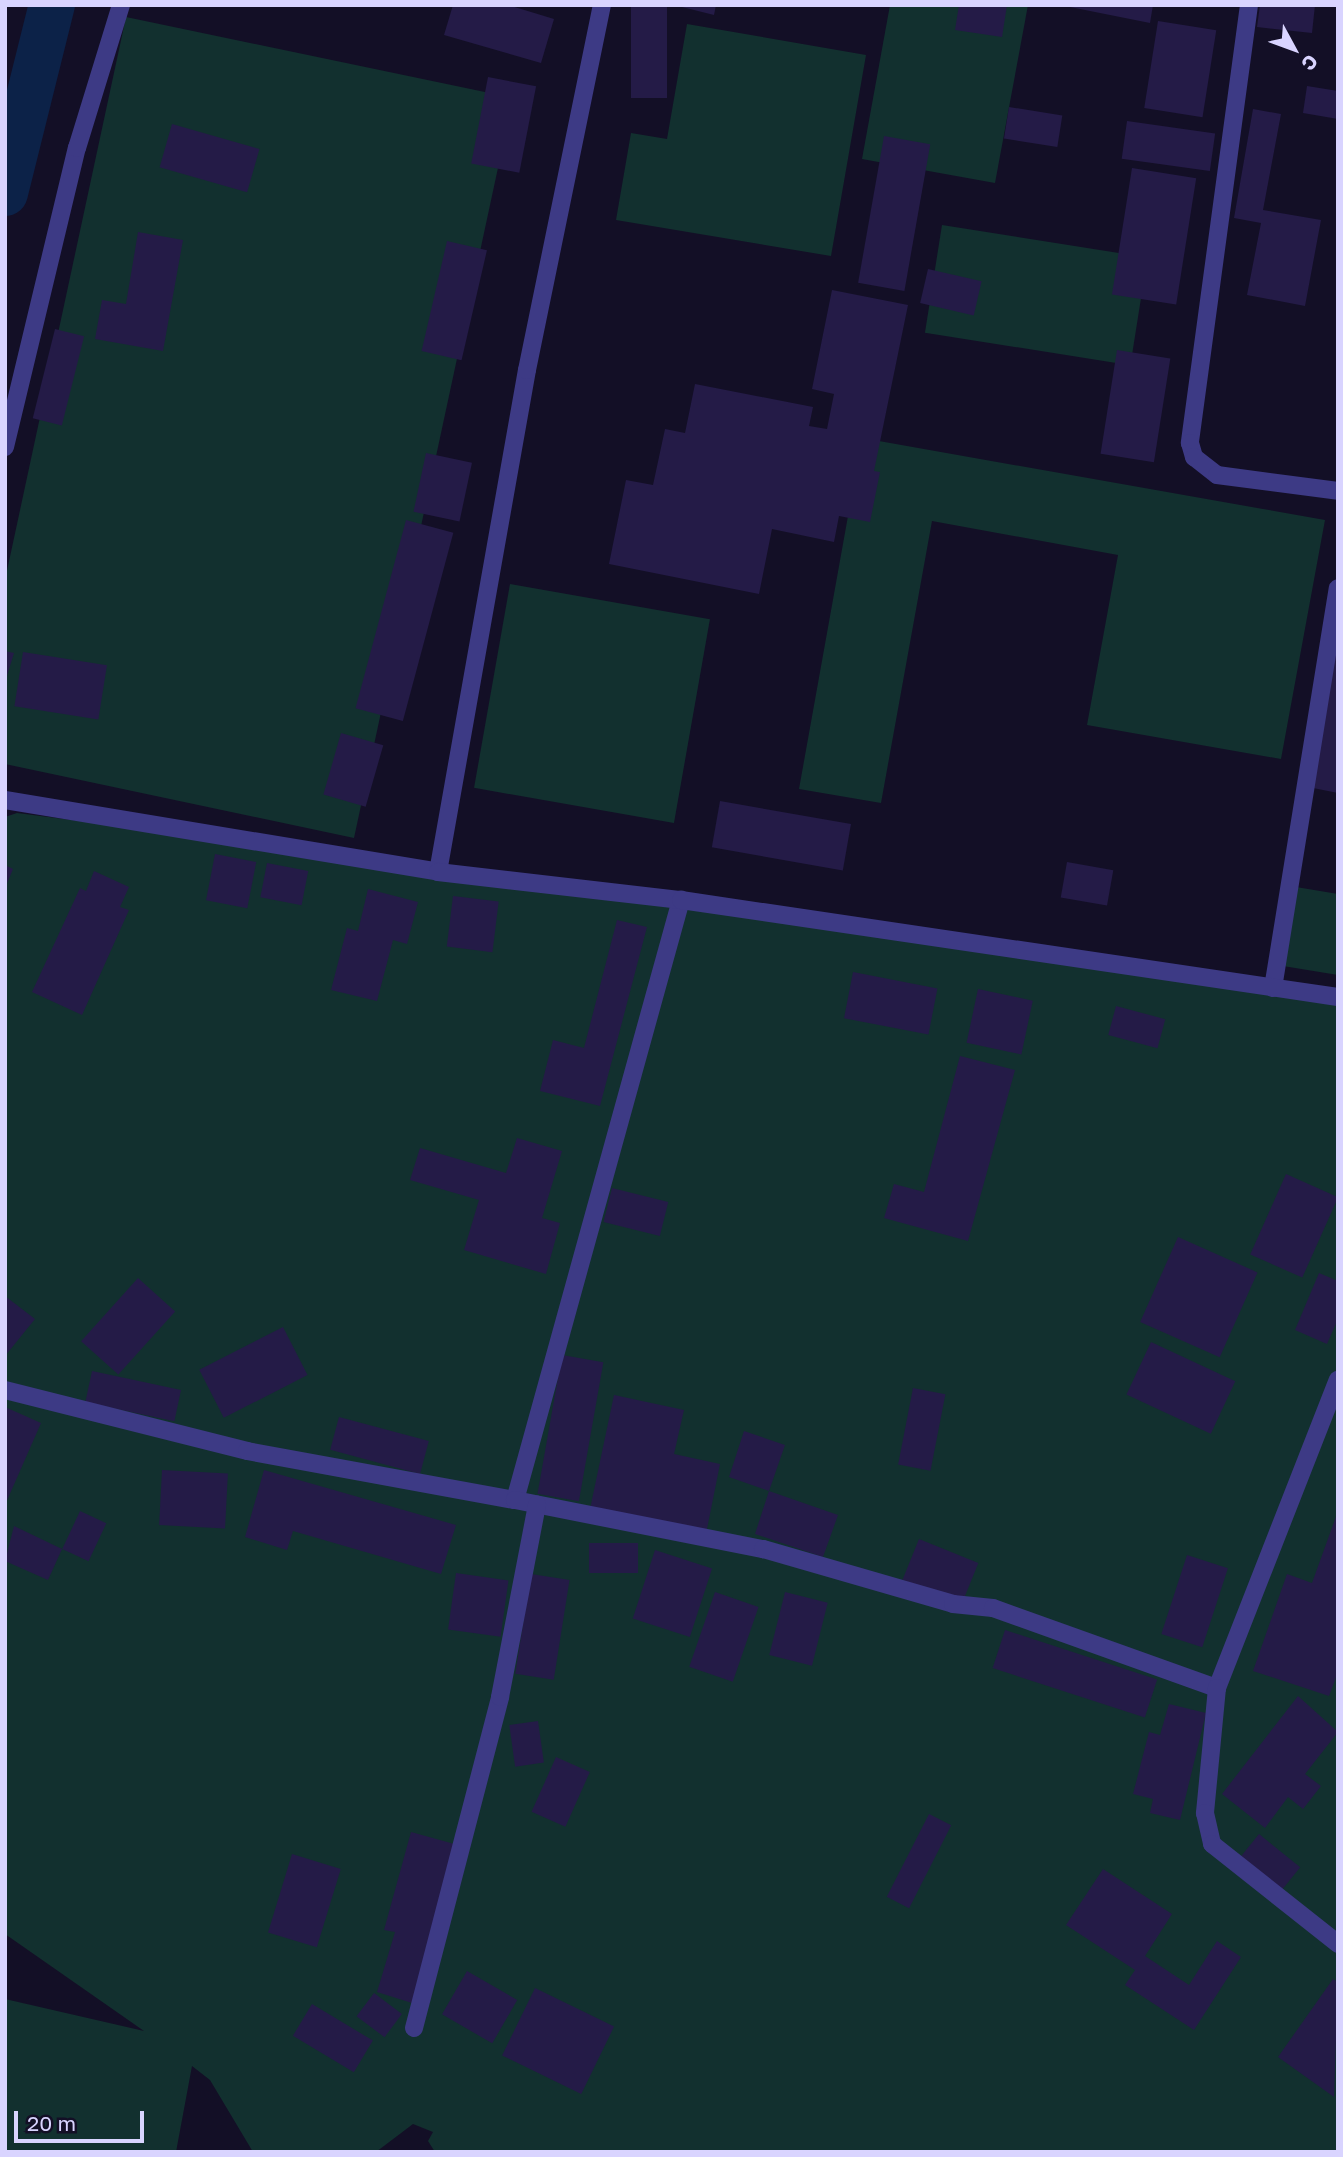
<!DOCTYPE html>
<html>
<head>
<meta charset="utf-8">
<style>
  body { margin:0 }
  #map { position:relative; width:1343px; height:2157px; overflow:hidden; background:#130f26; font-family:"Golos Text",sans-serif }
  div>[style] { position:absolute }
  .green>* { inset:0; background:#12302f; transform-origin:0 0 }
  .canal>* { height:46px; margin:-23px; padding:0 23px; transform-origin:23px; border-radius:23px; background:#0c2248 }
  .building>* { inset:0; background:#241b47; transform-origin:0 0 }
  .service>* { height:18px; margin:-9px; padding:0 9px; transform-origin:9px; border-radius:9px; background:#3d3a85 }
  .tertiary>* { height:18px; margin:-9px; padding:0 9px; transform-origin:9px; border-radius:9px; background:#3d3a85 }
  span { translate:-50% -50%; white-space:nowrap; text-align:center; line-height:1.15; -webkit-text-stroke:6px #130f26; paint-order:stroke }
  .frame { position:absolute; inset:0; border:7px solid #d9d4ff; pointer-events:none }
  .north { position:absolute; left:1259px; top:14px; width:70px; height:70px; -webkit-text-stroke:5px #130f26; paint-order:stroke; rotate:131deg; font-size:19px; font-weight:700; line-height:28px; text-align:center; color:#d9d4ff }
  .north::after { content:''; display:block; margin:auto; width:24px; height:32px; background:#d9d4ff; clip-path:polygon(50% 0,100% 100%,50% 72%,0 100%) }
  .scale { position:absolute; left:14px; top:2111px; width:130px; height:32px; box-sizing:border-box; border:4px solid #d9d4ff; border-top:0; padding-left:9px; font-size:21px; line-height:24px; white-space:nowrap; color:#d9d4ff; -webkit-text-stroke:5px #130f26; paint-order:stroke }
</style>
</head>
<body>
<div id="map">
  <div class="green">
    <i style="clip-path:polygon(890px 5px,1028px 5px,995px 183px,862px 159px)"></i>
    <i style="clip-path:polygon(126px 17px,513px 98px,354px 838px,5px 764px,5px 580px)"></i>
    <i style="clip-path:polygon(687px 24px,866px 55px,831px 256px,616px 220px,631px 133px,667px 139px)"></i>
    <i style="left:942px;top:225px;width:208px;height:109px;rotate:9deg"></i>
    <i style="clip-path:polygon(862px 438px,1325px 520px,1281px 759px,1087px 725px,1118px 555px,932px 521px,881px 803px,799px 789px)"></i>
    <i style="left:510px;top:584px;width:203px;height:207px;rotate:10deg"></i>
    <i style="clip-path:polygon(17px 813px,861px 921px,1338px 995px,1338px 2152px,435px 2152px,428px 2141px,433px 2132px,413px 2124px,376px 2152px,253px 2152px,210px 2080px,192px 2066px,176px 2152px,5px 2152px,5px 1999px,144px 2031px,5px 1934px,5px 817px)"></i>
    <i style="clip-path:polygon(1296px 887px,1338px 894px,1338px 975px,1283px 966px)"></i>
  </div>
  <div class="canal">
    <i style="left:5px;top:193px;width:194px;rotate:-76deg"></i>
  </div>
  <div class="building">
    <i style="clip-path:polygon(453px 5px,508px 5px,554px 19px,541px 63px,444px 35px)"></i>
    <i style="left:631px;top:5px;width:36px;height:93px"></i>
    <i style="clip-path:polygon(674px 5px,716px 5px,714px 15px)"></i>
    <i style="clip-path:polygon(959px 5px,1007px 5px,1002px 37px,955px 30px)"></i>
    <i style="clip-path:polygon(1060px 5px,1153px 5px,1150px 23px)"></i>
    <i style="clip-path:polygon(1260px 5px,1315px 5px,1312px 33px,1257px 27px)"></i>
    <i style="left:1158px;top:21px;width:59px;height:88px;rotate:9deg"></i>
    <i style="left:488px;top:77px;width:49px;height:88px;rotate:11deg"></i>
    <i style="clip-path:polygon(1307px 86px,1338px 91px,1338px 119px,1303px 113px)"></i>
    <i style="left:1009px;top:107px;width:54px;height:32px;rotate:9deg"></i>
    <i style="clip-path:polygon(1253px 109px,1281px 114px,1263px 210px,1321px 220px,1305px 306px,1247px 295px,1261px 223px,1234px 218px)"></i>
    <i style="left:1127px;top:121px;width:89px;height:38px;rotate:8deg"></i>
    <i style="left:172px;top:124px;width:91px;height:45px;rotate:16deg"></i>
    <i style="left:884px;top:136px;width:47px;height:149px;rotate:10deg"></i>
    <i style="left:1132px;top:168px;width:65px;height:128px;rotate:9deg"></i>
    <i style="clip-path:polygon(138px 232px,183px 240px,163px 351px,95px 339px,102px 300px,126px 304px)"></i>
    <i style="left:447px;top:241px;width:41px;height:113px;rotate:13deg"></i>
    <i style="left:928px;top:269px;width:55px;height:35px;rotate:13deg"></i>
    <i style="clip-path:polygon(832px 290px,908px 305px,874px 471px,880px 472px,870px 522px,839px 516px,834px 542px,772px 529px,759px 594px,609px 564px,626px 480px,653px 485px,665px 429px,685px 433px,695px 384px,813px 407px,809px 426px,827px 429px,834px 394px,812px 389px)"></i>
    <i style="left:55px;top:329px;width:30px;height:92px;rotate:14deg"></i>
    <i style="left:1117px;top:350px;width:54px;height:105px;rotate:9deg"></i>
    <i style="left:426px;top:453px;width:47px;height:60px;rotate:12deg"></i>
    <i style="left:406px;top:520px;width:49px;height:195px;rotate:15deg"></i>
    <i style="clip-path:polygon(5px 651px,14px 653px,6px 679px,5px 679px)"></i>
    <i style="left:23px;top:652px;width:85px;height:55px;rotate:9deg"></i>
    <i style="clip-path:polygon(1334px 654px,1338px 654px,1338px 793px,1308px 787px)"></i>
    <i style="left:341px;top:733px;width:44px;height:64px;rotate:16deg"></i>
    <i style="left:720px;top:801px;width:133px;height:47px;rotate:10deg"></i>
    <i style="left:215px;top:854px;width:42px;height:47px;rotate:11deg"></i>
    <i style="left:1067px;top:862px;width:47px;height:36px;rotate:10deg"></i>
    <i style="left:267px;top:863px;width:42px;height:35px;rotate:11deg"></i>
    <i style="clip-path:polygon(5px 865px,13px 869px,5px 888px)"></i>
    <i style="clip-path:polygon(94px 871px,129px 887px,120px 907px,129px 910px,82px 1015px,32px 992px,80px 888px,86px 891px)"></i>
    <i style="clip-path:polygon(368px 889px,418px 902px,407px 944px,393px 940px,377px 1001px,331px 990px,347px 928px,358px 931px)"></i>
    <i style="left:453px;top:896px;width:46px;height:51px;rotate:7deg"></i>
    <i style="clip-path:polygon(617px 920px,647px 927px,600px 1106px,540px 1091px,553px 1040px,584px 1048px)"></i>
    <i style="left:853px;top:972px;width:86px;height:47px;rotate:11deg"></i>
    <i style="left:978px;top:989px;width:56px;height:55px;rotate:12deg"></i>
    <i style="left:1116px;top:1006px;width:51px;height:30px;rotate:15deg"></i>
    <i style="clip-path:polygon(960px 1056px,1015px 1070px,968px 1241px,884px 1218px,894px 1184px,924px 1192px)"></i>
    <i style="clip-path:polygon(517px 1138px,562px 1151px,542px 1218px,560px 1223px,546px 1274px,464px 1250px,479px 1200px,410px 1180px,420px 1148px,506px 1173px)"></i>
    <i style="left:1286px;top:1174px;width:57px;height:88px;rotate:24deg"></i>
    <i style="left:612px;top:1188px;width:58px;height:35px;rotate:14deg"></i>
    <i style="left:1178px;top:1237px;width:87px;height:93px;rotate:24deg"></i>
    <i style="clip-path:polygon(1319px 1273px,1338px 1281px,1338px 1319px,1327px 1344px,1295px 1330px)"></i>
    <i style="left:138px;top:1278px;width:50px;height:85px;rotate:42deg"></i>
    <i style="clip-path:polygon(5px 1296px,35px 1319px,5px 1356px)"></i>
    <i style="left:283px;top:1327px;width:54px;height:94px;rotate:63deg"></i>
    <i style="left:1151px;top:1342px;width:93px;height:58px;rotate:25deg"></i>
    <i style="left:562px;top:1355px;width:42px;height:141px;rotate:10deg"></i>
    <i style="left:92px;top:1371px;width:91px;height:32px;rotate:12deg"></i>
    <i style="left:913px;top:1388px;width:33px;height:78px;rotate:11deg"></i>
    <i style="clip-path:polygon(614px 1395px,684px 1410px,674px 1454px,720px 1464px,706px 1534px,590px 1509px)"></i>
    <i style="clip-path:polygon(5px 1407px,41px 1423px,5px 1505px)"></i>
    <i style="left:339px;top:1417px;width:93px;height:34px;rotate:15deg"></i>
    <i style="clip-path:polygon(744px 1431px,785px 1445px,769px 1491px,838px 1515px,823px 1557px,755px 1534px,769px 1491px,729px 1477px)"></i>
    <i style="left:162px;top:1470px;width:66px;height:55px;rotate:3deg"></i>
    <i style="clip-path:polygon(264px 1470px,456px 1525px,441px 1574px,293px 1531px,287px 1550px,245px 1537px)"></i>
    <i style="left:80px;top:1511px;width:29px;height:42px;rotate:25deg"></i>
    <i style="clip-path:polygon(1338px 1511px,1338px 1672px,1329px 1696px,1253px 1671px,1287px 1574px,1312px 1583px)"></i>
    <i style="clip-path:polygon(14px 1526px,62px 1549px,48px 1580px,5px 1561px)"></i>
    <i style="left:919px;top:1539px;width:64px;height:44px;rotate:22deg"></i>
    <i style="left:638px;top:1543px;width:30px;height:49px;rotate:90deg"></i>
    <i style="left:655px;top:1550px;width:60px;height:72px;rotate:18deg"></i>
    <i style="left:1187px;top:1555px;width:43px;height:83px;rotate:18deg"></i>
    <i style="left:456px;top:1573px;width:53px;height:57px;rotate:8deg"></i>
    <i style="left:531px;top:1574px;width:39px;height:101px;rotate:9deg"></i>
    <i style="left:715px;top:1592px;width:46px;height:79px;rotate:19deg"></i>
    <i style="left:785px;top:1592px;width:44px;height:65px;rotate:14deg"></i>
    <i style="left:1005px;top:1630px;width:160px;height:40px;rotate:18deg"></i>
    <i style="clip-path:polygon(1298px 1696px,1338px 1732px,1305px 1774px,1321px 1786px,1303px 1809px,1288px 1797px,1265px 1828px,1222px 1794px)"></i>
    <i style="clip-path:polygon(1169px 1704px,1206px 1713px,1180px 1820px,1150px 1813px,1153px 1799px,1133px 1794px,1149px 1732px,1160px 1735px)"></i>
    <i style="left:538px;top:1721px;width:42px;height:29px;rotate:82deg"></i>
    <i style="left:556px;top:1757px;width:37px;height:60px;rotate:24deg"></i>
    <i style="left:929px;top:1814px;width:25px;height:93px;rotate:27deg"></i>
    <i style="clip-path:polygon(411px 1832px,458px 1845px,412px 2003px,377px 1992px,395px 1932px,384px 1930px)"></i>
    <i style="left:1259px;top:1834px;width:53px;height:33px;rotate:39deg"></i>
    <i style="left:292px;top:1854px;width:51px;height:82px;rotate:17deg"></i>
    <i style="clip-path:polygon(1103px 1869px,1172px 1914px,1145px 1956px,1189px 1985px,1217px 1941px,1241px 1957px,1194px 2030px,1125px 1985px,1135px 1970px,1066px 1925px)"></i>
    <i style="left:467px;top:1971px;width:58px;height:50px;rotate:30deg"></i>
    <i style="clip-path:polygon(1333px 1979px,1338px 1982px,1334px 2097px,1278px 2057px)"></i>
    <i style="left:535px;top:1988px;width:88px;height:75px;rotate:26deg"></i>
    <i style="left:374px;top:1993px;width:35px;height:29px;rotate:37deg"></i>
    <i style="left:312px;top:2004px;width:71px;height:37px;rotate:31deg"></i>
  </div>
  <div class="service">
    <i style="left:1249px;top:5px;width:442px;rotate:97.7deg"></i>
    <i style="left:1190px;top:443px;width:15px;rotate:74deg"></i>
    <i style="left:1194px;top:457px;width:29px;rotate:38deg"></i>
    <i style="left:1217px;top:475px;width:122px;rotate:7.5deg"></i>
    <i style="left:5px;top:447px;width:308px;rotate:-76.5deg"></i>
    <i style="left:77px;top:148px;width:150px;rotate:-72.9deg"></i>
    <i style="left:438px;top:872px;width:510px;rotate:-79.95deg"></i>
    <i style="left:527px;top:370px;width:373px;rotate:-78.4deg"></i>
    <i style="left:1273px;top:988px;width:405px;rotate:-80.8deg"></i>
    <i style="left:5px;top:1390px;width:250px;rotate:14.1deg"></i>
    <i style="left:247px;top:1451px;width:272px;rotate:10.4deg"></i>
    <i style="left:515px;top:1500px;width:623px;rotate:-74.54deg"></i>
    <i style="left:515px;top:1500px;width:253px;rotate:11.2deg"></i>
    <i style="left:763px;top:1549px;width:198px;rotate:16.1deg"></i>
    <i style="left:953px;top:1604px;width:40px;rotate:5.7deg"></i>
    <i style="left:993px;top:1608px;width:238px;rotate:19.7deg"></i>
    <i style="left:1217px;top:1688px;width:331px;rotate:-68.6deg"></i>
    <i style="left:1217px;top:1688px;width:126px;rotate:95.5deg"></i>
    <i style="left:1205px;top:1813px;width:32px;rotate:77deg"></i>
    <i style="left:1212px;top:1844px;width:161px;rotate:38.4deg"></i>
    <i style="left:414px;top:2028px;width:342px;rotate:-75.4deg"></i>
    <i style="left:500px;top:1697px;width:196px;rotate:-79.1deg"></i>
  </div>
  <div class="tertiary">
    <i style="left:5px;top:800px;width:439px;rotate:9.4deg"></i>
    <i style="left:438px;top:872px;width:245px;rotate:6.6deg"></i>
    <i style="left:681px;top:900px;width:664px;rotate:8.4deg"></i>
  </div>
  <div class="frame"></div>
  <div class="north">С</div>
  <div class="scale">20 m</div>
</div>
</body>
</html>
